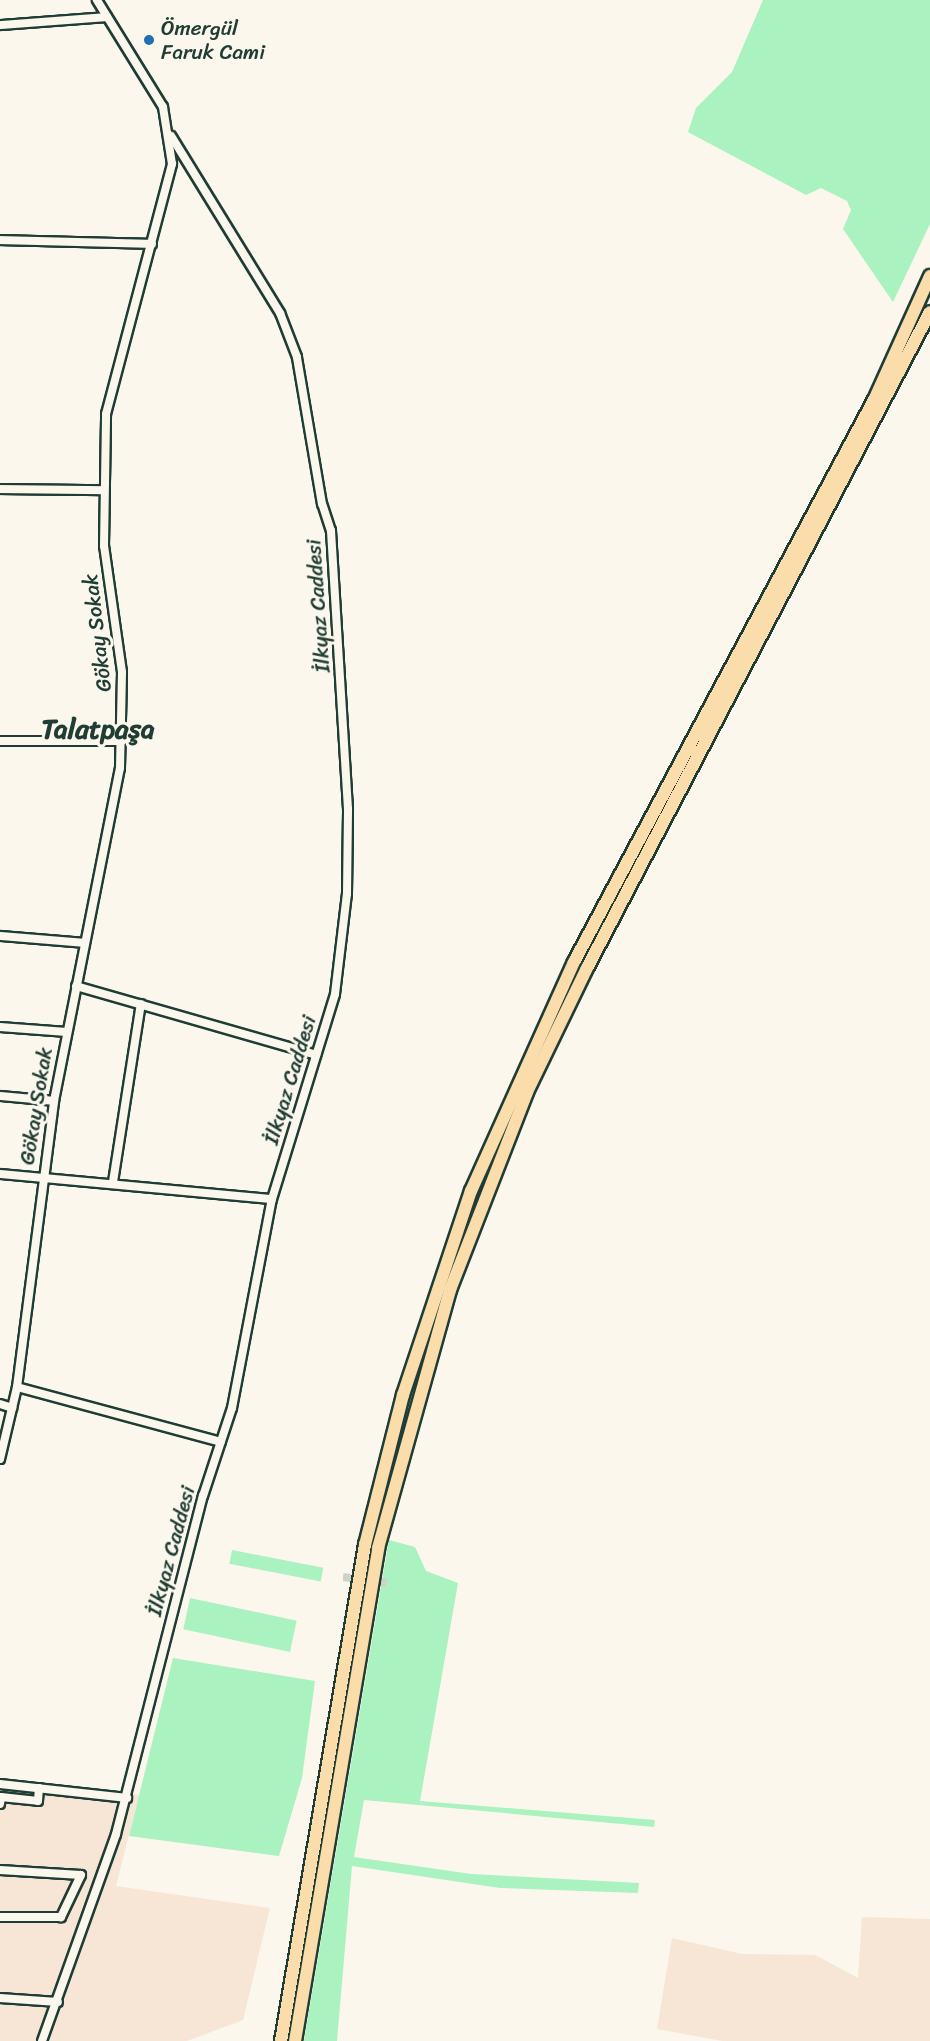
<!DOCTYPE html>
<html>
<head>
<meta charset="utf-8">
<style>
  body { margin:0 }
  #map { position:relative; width:930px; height:2041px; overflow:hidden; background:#fbf7ec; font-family:Sriracha,sans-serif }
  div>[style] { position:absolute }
  .built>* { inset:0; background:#f7e6d5 }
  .green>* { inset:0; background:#aaf2bf; transform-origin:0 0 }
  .minor-tunnel>* { height:8px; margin-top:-4px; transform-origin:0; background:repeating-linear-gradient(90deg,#cfd2c7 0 8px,transparent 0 12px) }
  .roads { filter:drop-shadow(2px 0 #1f3d34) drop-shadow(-2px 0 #1f3d34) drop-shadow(0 2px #1f3d34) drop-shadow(0 -2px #1f3d34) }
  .minor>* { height:8px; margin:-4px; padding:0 4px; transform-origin:4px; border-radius:4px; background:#fbf7ec }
  .highway>* { height:12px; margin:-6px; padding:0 6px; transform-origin:6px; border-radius:6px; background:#faddab }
  .dots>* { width:16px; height:16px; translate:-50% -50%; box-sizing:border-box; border:3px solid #fbf7ec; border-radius:50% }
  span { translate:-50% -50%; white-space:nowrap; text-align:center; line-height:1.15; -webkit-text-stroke:6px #fbf7ec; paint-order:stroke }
  .poi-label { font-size:21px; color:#1f3d34 }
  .left { translate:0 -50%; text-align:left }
  .street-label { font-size:21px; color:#1f3d34 }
  .district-label { font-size:27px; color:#1f3d34; font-weight:700 }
</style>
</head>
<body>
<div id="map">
  <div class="built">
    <i style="clip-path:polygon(0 1782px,139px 1795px,116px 1886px,270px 1908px,243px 2020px,187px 2041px,0 2041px)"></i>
    <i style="clip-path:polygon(862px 1917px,930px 1919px,930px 2041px,722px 2041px,657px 2029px,672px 1938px,742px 1954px,815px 1955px,858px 1978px)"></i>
  </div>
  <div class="green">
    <i style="clip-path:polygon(763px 0,930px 0,930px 224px,893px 302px,843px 229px,851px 210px,847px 201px,821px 188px,806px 195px,688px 132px,696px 108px,732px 72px)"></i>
    <i style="clip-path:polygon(389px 1540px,415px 1547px,426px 1571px,458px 1583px,420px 1801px,655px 1820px,654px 1827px,364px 1800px,354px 1857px,471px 1874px,639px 1883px,638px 1893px,500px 1888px,352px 1866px,337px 2041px,304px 2041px)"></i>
    <i style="left:232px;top:1550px;width:93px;height:14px;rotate:11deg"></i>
    <i style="left:190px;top:1598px;width:109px;height:32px;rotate:12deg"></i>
    <i style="clip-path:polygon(173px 1658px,315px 1681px,302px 1778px,279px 1856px,129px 1836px)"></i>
  </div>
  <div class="minor-tunnel">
    <i style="left:343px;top:1577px;width:45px;rotate:7.6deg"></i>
  </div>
  <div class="roads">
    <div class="minor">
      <i style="left:0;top:25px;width:107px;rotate:-4.3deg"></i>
      <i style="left:0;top:240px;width:152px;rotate:1.5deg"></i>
      <i style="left:0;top:489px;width:104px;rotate:0.6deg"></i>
      <i style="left:0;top:741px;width:122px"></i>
      <i style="left:0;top:936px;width:85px;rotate:4.7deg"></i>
      <i style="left:76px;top:986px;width:250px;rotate:16deg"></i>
      <i style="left:0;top:1027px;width:67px;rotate:4.3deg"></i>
      <i style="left:0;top:1096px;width:54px;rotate:5.3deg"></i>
      <i style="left:0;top:1174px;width:273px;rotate:5.3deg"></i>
      <i style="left:113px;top:1182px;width:180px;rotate:-81.1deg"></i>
      <i style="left:17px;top:1387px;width:211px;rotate:15.1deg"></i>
      <i style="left:0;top:1404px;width:13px;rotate:18deg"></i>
      <i style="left:0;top:1459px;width:74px;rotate:-76.7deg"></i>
      <i style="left:17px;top:1387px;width:288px;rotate:-82.6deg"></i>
      <i style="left:54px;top:1101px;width:339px;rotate:-78.8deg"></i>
      <i style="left:120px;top:768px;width:96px;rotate:-88.8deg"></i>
      <i style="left:122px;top:672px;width:127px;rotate:-98.1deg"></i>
      <i style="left:104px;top:546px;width:132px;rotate:-89.1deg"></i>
      <i style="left:106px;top:414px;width:259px;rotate:-75.2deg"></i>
      <i style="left:172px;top:164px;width:58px;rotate:-99deg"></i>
      <i style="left:163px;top:107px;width:126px;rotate:-121.7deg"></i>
      <i style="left:0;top:1784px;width:128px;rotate:6.3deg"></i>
      <i style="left:0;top:1804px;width:7px;rotate:-82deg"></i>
      <i style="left:1px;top:1797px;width:37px;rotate:6deg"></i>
      <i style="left:38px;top:1801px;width:13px;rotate:-86deg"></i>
      <i style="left:0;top:1870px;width:81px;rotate:3.5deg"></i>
      <i style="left:81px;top:1875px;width:47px;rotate:115.5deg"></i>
      <i style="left:61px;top:1917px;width:61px;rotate:180deg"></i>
      <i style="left:0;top:1998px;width:58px;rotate:3.9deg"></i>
      <i style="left:42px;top:2041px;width:220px;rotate:-70.3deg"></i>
      <i style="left:116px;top:1834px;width:349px;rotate:-75.6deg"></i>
      <i style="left:203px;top:1496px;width:93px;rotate:-71.8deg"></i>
      <i style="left:232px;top:1408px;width:213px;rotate:-79.2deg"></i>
      <i style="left:272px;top:1199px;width:214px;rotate:-72.9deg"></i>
      <i style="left:335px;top:994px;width:101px;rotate:-83.2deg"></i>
      <i style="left:347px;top:894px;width:85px;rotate:-89.3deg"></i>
      <i style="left:348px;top:809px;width:279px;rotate:-93.5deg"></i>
      <i style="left:331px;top:531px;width:28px;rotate:-108deg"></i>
      <i style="left:322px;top:504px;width:149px;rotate:-99.7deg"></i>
      <i style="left:297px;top:357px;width:47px;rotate:-111.1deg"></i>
      <i style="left:280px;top:313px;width:208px;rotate:-121.6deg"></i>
    </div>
    <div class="highway">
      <i style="left:281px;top:2041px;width:503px;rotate:-80.39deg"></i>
      <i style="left:365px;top:1545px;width:155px;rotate:-75.8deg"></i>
      <i style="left:403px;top:1395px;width:215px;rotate:-71.6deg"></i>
      <i style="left:471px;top:1191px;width:251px;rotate:-65.8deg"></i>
      <i style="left:574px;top:962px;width:639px;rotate:-61.91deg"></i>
      <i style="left:875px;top:398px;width:134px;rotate:-65.7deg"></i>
      <i style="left:295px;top:2041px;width:500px;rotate:-80.4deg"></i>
      <i style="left:378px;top:1548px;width:268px;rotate:-74.4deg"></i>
      <i style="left:450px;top:1290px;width:212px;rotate:-68.7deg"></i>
      <i style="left:527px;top:1092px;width:138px;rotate:-64.2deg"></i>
      <i style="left:587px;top:968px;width:740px;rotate:-62.4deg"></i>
    </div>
  </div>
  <div class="dots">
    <i style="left:149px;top:40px;background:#1f6fb2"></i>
  </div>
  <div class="poi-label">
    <span class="left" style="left:161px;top:40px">Ömergül<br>Faruk Cami</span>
  </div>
  <div class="street-label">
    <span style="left:318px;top:606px;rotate:-94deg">İlkyaz Caddesi</span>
    <span style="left:97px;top:633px;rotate:-97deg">Gökay Sokak</span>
    <span style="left:290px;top:1080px;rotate:-73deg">İlkyaz Caddesi</span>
    <span style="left:36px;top:1106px;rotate:-81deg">Gökay Sokak</span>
    <span style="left:171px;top:1551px;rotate:-75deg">İlkyaz Caddesi</span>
  </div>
  <div class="district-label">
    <span style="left:98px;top:730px">Talatpaşa</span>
  </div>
</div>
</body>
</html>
